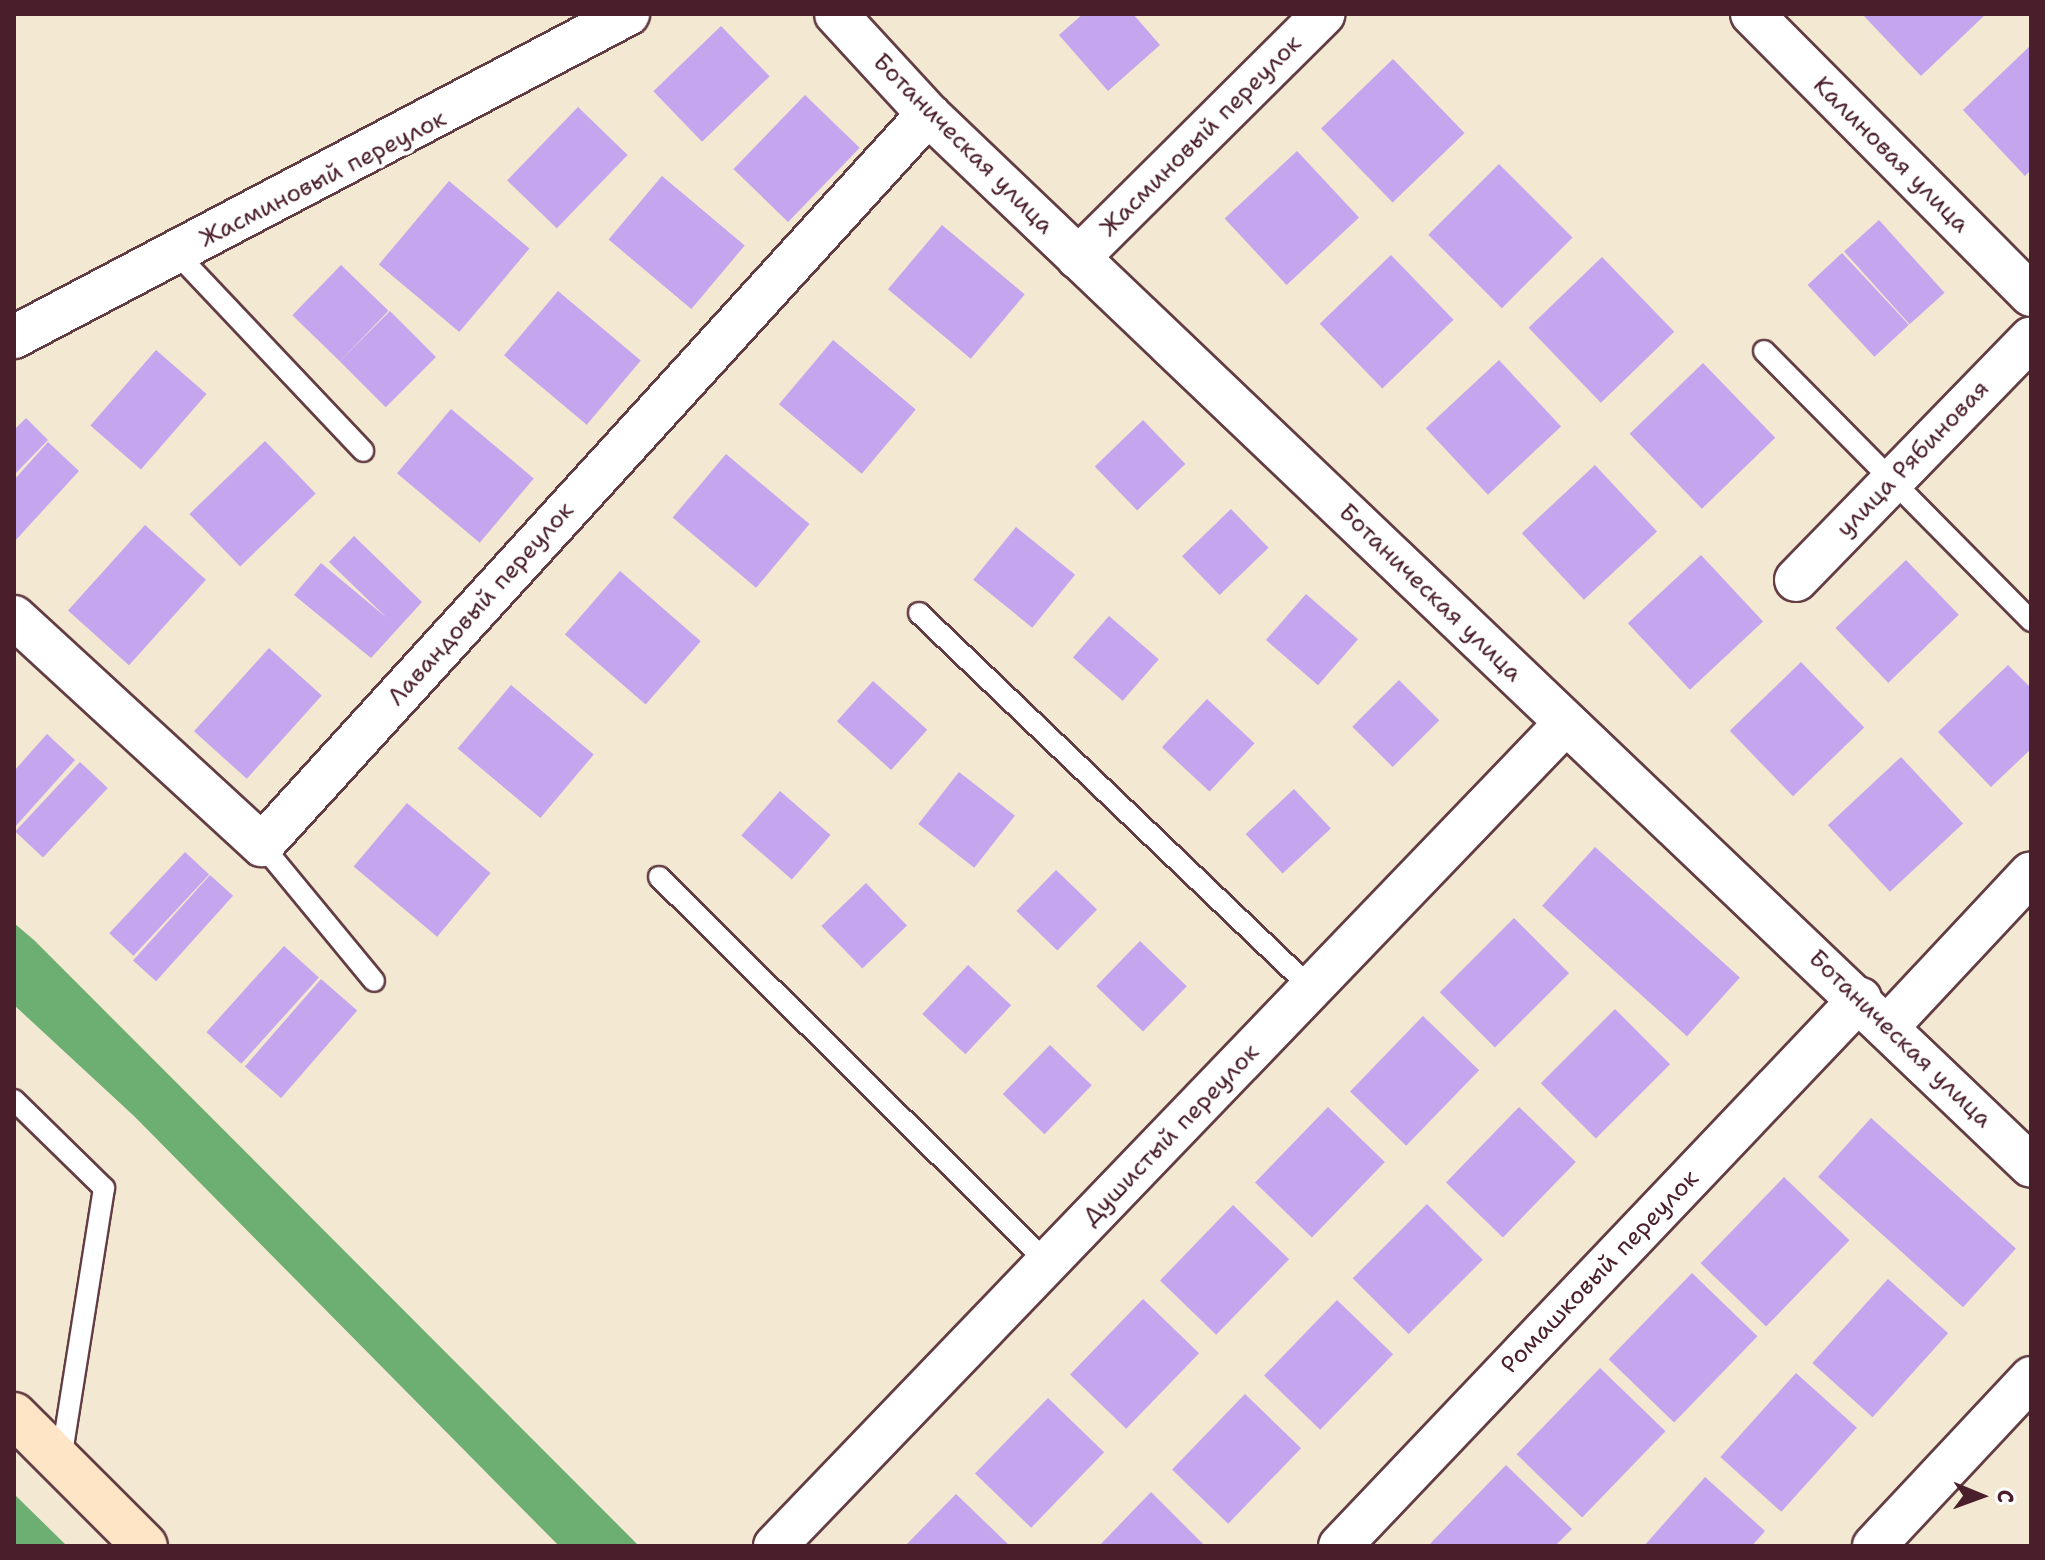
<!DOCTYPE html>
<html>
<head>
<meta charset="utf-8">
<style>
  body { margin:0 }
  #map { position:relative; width:2045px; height:1560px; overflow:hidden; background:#f3e8d1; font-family:"Shantell Sans",sans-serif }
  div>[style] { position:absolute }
  .forest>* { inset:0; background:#6daf72 }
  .building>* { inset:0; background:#c4a5ee; transform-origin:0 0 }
  .roads { filter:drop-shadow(2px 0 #633d44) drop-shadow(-2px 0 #633d44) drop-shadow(0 2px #633d44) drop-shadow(0 -2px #633d44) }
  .lane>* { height:20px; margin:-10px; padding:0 10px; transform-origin:10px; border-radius:10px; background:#fff }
  .street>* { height:42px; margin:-21px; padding:0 21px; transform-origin:21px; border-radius:21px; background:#fff }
  .secondary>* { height:44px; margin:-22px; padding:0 22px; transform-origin:22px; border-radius:22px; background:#fde5c5 }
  span { translate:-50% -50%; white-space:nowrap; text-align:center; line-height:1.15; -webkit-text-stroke:8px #fff; paint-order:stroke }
  .street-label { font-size:24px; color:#4a1f2b }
  .frame { position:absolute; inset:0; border:16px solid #4a1f2b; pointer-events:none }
  .north { position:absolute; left:1941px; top:1456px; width:80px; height:80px; -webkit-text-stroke:6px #fff; paint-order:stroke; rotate:91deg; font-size:22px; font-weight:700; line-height:32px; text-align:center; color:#4a1f2b }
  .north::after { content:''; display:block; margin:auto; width:28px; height:36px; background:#4a1f2b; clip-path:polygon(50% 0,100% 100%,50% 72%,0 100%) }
</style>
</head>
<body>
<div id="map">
  <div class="forest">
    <i style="clip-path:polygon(14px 923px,35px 941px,639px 1546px,559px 1546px,134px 1116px,14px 1005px)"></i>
    <i style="clip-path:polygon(14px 1494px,67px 1546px,14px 1546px)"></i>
  </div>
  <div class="building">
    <i style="clip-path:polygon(1083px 14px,1133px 14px,1160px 45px,1108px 91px,1059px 35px)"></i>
    <i style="clip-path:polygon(1862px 14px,1986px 14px,1921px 76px)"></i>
    <i style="left:721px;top:26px;width:70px;height:94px;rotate:46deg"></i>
    <i style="clip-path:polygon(2031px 45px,2031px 170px,2025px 176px,1963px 110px)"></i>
    <i style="left:1393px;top:59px;width:103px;height:100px;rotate:46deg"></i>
    <i style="left:805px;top:95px;width:76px;height:103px;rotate:44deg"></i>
    <i style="left:578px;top:107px;width:69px;height:102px;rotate:44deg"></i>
    <i style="left:1297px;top:151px;width:91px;height:99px;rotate:47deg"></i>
    <i style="left:1499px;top:164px;width:104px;height:100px;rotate:45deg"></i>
    <i style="left:662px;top:176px;width:108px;height:83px;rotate:40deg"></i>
    <i style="left:449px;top:181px;width:105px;height:109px;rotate:40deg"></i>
    <i style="left:1879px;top:220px;width:98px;height:47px;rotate:48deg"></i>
    <i style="left:942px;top:225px;width:108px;height:84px;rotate:40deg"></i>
    <i style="left:1842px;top:253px;width:98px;height:47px;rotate:47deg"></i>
    <i style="left:1391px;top:255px;width:90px;height:99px;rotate:46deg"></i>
    <i style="left:1602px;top:257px;width:104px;height:102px;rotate:46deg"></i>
    <i style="left:341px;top:265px;width:66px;height:70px;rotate:44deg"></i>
    <i style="left:558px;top:291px;width:108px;height:84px;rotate:40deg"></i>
    <i style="left:390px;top:311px;width:65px;height:71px;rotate:45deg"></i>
    <i style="left:833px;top:340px;width:108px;height:84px;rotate:40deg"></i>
    <i style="left:156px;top:350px;width:67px;height:100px;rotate:41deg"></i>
    <i style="left:1499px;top:360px;width:91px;height:100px;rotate:47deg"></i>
    <i style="left:1703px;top:363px;width:104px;height:102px;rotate:46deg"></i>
    <i style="left:451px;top:409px;width:108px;height:84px;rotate:40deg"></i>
    <i style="clip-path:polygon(26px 418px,48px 440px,14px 475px,14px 430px)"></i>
    <i style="left:1143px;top:420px;width:61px;height:67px;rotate:46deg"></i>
    <i style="left:265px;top:441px;width:73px;height:105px;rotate:46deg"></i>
    <i style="clip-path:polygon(48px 442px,79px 471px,14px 542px,14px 480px)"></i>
    <i style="left:726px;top:454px;width:109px;height:83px;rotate:40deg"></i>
    <i style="left:1595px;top:465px;width:91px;height:100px;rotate:47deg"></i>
    <i style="left:1231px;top:509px;width:54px;height:68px;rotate:46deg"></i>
    <i style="left:145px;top:525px;width:82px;height:115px;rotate:42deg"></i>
    <i style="left:1016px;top:527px;width:76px;height:68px;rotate:39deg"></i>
    <i style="clip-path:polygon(354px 536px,422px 602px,371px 658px,294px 595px,321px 563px,387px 618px,329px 562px)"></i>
    <i style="left:1701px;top:555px;width:91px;height:100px;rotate:47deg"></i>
    <i style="left:1906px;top:560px;width:76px;height:98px;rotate:46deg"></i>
    <i style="left:620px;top:571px;width:107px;height:84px;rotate:41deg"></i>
    <i style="left:1306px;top:594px;width:69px;height:61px;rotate:41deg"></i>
    <i style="left:1109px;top:616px;width:66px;height:55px;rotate:41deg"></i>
    <i style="left:269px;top:648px;width:71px;height:112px;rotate:42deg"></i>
    <i style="left:1801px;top:662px;width:91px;height:99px;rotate:46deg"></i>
    <i style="clip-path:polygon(2008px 665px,2031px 688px,2031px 749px,1991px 787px,1938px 732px)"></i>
    <i style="left:1399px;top:680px;width:57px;height:66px;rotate:45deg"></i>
    <i style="left:873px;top:681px;width:73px;height:54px;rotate:42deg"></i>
    <i style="left:511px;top:685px;width:108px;height:83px;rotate:40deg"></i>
    <i style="left:1207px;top:699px;width:65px;height:66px;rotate:43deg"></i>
    <i style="clip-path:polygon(47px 734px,75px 760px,14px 828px,14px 771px)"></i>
    <i style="left:1901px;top:757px;width:91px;height:100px;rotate:47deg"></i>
    <i style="left:80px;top:762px;width:38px;height:95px;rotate:43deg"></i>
    <i style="left:959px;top:772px;width:71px;height:66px;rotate:38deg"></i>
    <i style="left:1294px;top:789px;width:54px;height:66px;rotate:47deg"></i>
    <i style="left:780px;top:791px;width:67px;height:59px;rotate:41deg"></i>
    <i style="left:407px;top:803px;width:109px;height:83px;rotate:40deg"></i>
    <i style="left:1595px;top:847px;width:195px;height:79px;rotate:42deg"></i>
    <i style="left:185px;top:852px;width:33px;height:111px;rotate:43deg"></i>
    <i style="left:1056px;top:870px;width:57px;height:57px;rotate:44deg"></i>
    <i style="left:210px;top:875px;width:31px;height:115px;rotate:42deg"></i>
    <i style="left:866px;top:883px;width:59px;height:62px;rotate:46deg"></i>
    <i style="left:1514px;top:918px;width:78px;height:105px;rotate:45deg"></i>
    <i style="left:1140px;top:941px;width:65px;height:63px;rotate:44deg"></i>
    <i style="left:284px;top:946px;width:47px;height:116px;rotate:42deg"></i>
    <i style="left:968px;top:965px;width:59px;height:67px;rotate:43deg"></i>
    <i style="left:321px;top:979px;width:48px;height:116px;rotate:41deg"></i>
    <i style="left:1615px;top:1009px;width:78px;height:105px;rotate:45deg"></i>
    <i style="left:1423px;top:1016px;width:78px;height:105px;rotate:44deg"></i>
    <i style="left:1050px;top:1045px;width:58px;height:68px;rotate:44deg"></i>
    <i style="left:1328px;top:1107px;width:79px;height:105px;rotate:44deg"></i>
    <i style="left:1519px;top:1107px;width:79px;height:105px;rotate:44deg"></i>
    <i style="left:1871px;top:1118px;width:195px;height:79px;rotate:42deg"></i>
    <i style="left:1784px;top:1177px;width:91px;height:120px;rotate:44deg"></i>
    <i style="left:1427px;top:1204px;width:79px;height:105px;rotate:45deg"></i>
    <i style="left:1233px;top:1205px;width:78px;height:105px;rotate:44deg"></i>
    <i style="left:1692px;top:1273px;width:91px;height:120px;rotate:44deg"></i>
    <i style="left:1888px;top:1279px;width:81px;height:113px;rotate:42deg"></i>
    <i style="left:1143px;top:1299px;width:78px;height:105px;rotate:44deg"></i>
    <i style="left:1337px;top:1300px;width:78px;height:105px;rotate:44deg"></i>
    <i style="left:1600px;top:1368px;width:91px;height:120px;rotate:44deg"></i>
    <i style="left:1796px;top:1373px;width:82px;height:113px;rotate:42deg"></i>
    <i style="left:1245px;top:1394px;width:78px;height:105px;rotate:44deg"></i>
    <i style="left:1048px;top:1398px;width:78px;height:105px;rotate:44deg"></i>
    <i style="clip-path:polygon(1506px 1465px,1572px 1529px,1555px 1546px,1428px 1546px)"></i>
    <i style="clip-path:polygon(1705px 1477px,1765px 1531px,1752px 1546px,1644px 1546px)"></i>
    <i style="clip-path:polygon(1151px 1492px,1205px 1546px,1099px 1546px)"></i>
    <i style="clip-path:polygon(956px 1494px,1010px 1546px,905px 1546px)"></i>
  </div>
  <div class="roads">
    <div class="lane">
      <i style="left:177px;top:254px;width:271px;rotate:46.6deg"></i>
      <i style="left:1764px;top:351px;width:380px;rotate:45.3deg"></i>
      <i style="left:919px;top:613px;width:544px;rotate:43.73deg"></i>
      <i style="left:262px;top:845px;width:176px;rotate:50.5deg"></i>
      <i style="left:659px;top:877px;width:548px;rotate:44.78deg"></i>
      <i style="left:14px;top:1100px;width:126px;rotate:44.4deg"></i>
      <i style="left:104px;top:1188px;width:276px;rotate:99deg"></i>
    </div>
    <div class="street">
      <i style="left:836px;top:14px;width:136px;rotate:47.4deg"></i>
      <i style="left:928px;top:114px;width:1524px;rotate:43.64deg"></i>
      <i style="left:1752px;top:14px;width:396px;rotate:45.2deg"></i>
      <i style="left:1078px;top:258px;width:346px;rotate:-44.8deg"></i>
      <i style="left:14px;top:337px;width:694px;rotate:-27.75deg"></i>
      <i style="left:1796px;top:580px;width:337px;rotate:-45.8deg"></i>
      <i style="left:14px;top:617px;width:337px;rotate:42.6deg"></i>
      <i style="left:262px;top:845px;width:989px;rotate:-47.66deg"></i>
      <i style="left:1888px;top:1026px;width:209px;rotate:-46.9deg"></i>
      <i style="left:775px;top:1546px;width:1141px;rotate:-46.14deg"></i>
      <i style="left:1340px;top:1546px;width:755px;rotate:-46.45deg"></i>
      <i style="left:1874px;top:1546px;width:230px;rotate:-46.9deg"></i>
    </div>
    <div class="secondary">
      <i style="left:14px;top:1415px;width:185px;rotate:45deg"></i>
    </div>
  </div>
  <div class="street-label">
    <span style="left:1201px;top:136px;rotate:-45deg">Жасминовый переулок</span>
    <span style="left:963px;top:144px;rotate:45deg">Ботаническая улица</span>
    <span style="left:1891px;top:155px;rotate:45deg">Калиновая улица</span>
    <span style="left:323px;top:179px;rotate:-27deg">Жасминовый переулок</span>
    <span style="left:1913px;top:459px;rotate:-46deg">улица Рябиновая</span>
    <span style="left:1430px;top:593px;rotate:44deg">Ботаническая улица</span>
    <span style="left:481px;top:604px;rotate:-48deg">Лавандовый переулок</span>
    <span style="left:1900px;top:1039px;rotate:44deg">Ботаническая улица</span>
    <span style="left:1171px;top:1135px;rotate:-46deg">Душистый переулок</span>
    <span style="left:1600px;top:1272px;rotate:-46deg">Ромашковый переулок</span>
  </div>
  <div class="frame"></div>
  <div class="north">С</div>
</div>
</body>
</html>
